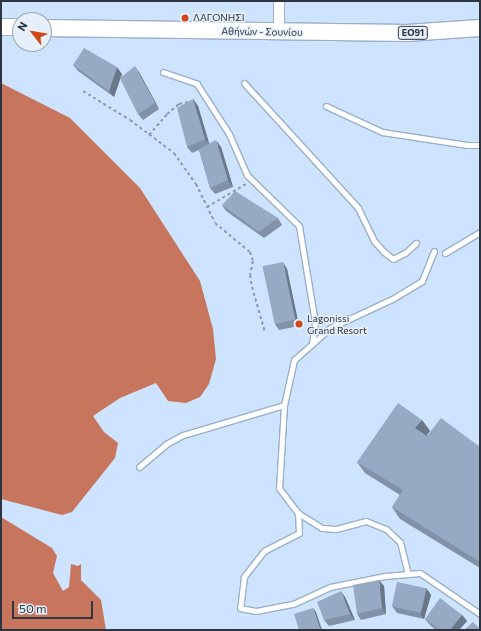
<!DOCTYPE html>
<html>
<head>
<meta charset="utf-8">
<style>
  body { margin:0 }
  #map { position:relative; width:481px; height:631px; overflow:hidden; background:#cde3fe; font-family:Commissioner,sans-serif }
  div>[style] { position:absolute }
  .water>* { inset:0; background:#c7755c }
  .path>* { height:2px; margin-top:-1px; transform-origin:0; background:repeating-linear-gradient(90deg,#899aae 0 3px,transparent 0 6px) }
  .roads { filter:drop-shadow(1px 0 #9aafc9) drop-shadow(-1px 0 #9aafc9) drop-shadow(0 1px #9aafc9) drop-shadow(0 -1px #9aafc9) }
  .lane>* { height:5px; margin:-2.5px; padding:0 2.5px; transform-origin:2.5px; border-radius:2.5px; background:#fff }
  .street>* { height:10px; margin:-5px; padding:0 5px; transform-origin:5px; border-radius:5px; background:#fff }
  .primary>* { height:16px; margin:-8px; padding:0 8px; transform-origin:8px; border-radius:8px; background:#fff }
  .wall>* { inset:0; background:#8192a8 }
  .shaded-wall>* { inset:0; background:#697788 }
  .building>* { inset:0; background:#96aac3; transform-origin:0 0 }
  .dots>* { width:11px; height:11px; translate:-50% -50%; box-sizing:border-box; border:2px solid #e6effa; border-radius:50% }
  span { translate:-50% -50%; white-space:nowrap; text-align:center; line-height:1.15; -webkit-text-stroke:3px #e6effa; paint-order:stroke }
  .shield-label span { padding:1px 3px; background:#e6effa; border:1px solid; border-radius:3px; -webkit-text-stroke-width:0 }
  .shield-label { font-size:9px; color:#2d3640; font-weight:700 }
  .poi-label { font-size:10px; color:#2d3640 }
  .left { translate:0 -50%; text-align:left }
  .street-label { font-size:10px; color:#2d3640 }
  .frame { position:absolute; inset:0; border:2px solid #2d3640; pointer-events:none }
  .north { position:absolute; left:12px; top:12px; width:40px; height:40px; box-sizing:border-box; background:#e6effa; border:1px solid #9ca5b0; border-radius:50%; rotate:301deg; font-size:11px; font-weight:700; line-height:16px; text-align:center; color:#2d3640 }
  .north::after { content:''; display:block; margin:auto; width:14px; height:18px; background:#d04817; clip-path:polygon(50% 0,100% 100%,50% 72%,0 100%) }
  .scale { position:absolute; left:12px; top:601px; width:81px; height:18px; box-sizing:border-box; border:2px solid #2d3640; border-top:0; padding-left:5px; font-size:12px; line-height:14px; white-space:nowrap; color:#2d3640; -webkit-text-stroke:3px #e6effa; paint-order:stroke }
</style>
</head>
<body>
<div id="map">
  <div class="water">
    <i style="clip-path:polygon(1px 83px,70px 118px,140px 188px,200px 281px,213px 329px,216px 359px,209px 384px,200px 397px,186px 403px,168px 401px,156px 383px,120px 398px,93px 416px,104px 432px,118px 443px,115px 458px,72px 512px,62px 515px,1px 499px)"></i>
    <i style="clip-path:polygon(1px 517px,52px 548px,57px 556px,53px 573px,63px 591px,69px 587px,71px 564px,78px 566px,81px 564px,81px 580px,101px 600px,106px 630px,1px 630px)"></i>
  </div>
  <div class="path">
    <i style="left:83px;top:91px;width:55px;rotate:31.7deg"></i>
    <i style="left:130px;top:120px;width:55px;rotate:36.9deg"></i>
    <i style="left:174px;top:153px;width:38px;rotate:55deg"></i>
    <i style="left:196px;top:184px;width:43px;rotate:64deg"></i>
    <i style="left:215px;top:223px;width:45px;rotate:39.6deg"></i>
    <i style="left:250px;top:252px;width:9px;rotate:72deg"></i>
    <i style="left:253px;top:261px;width:14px;rotate:102deg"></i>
    <i style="left:250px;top:275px;width:12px;rotate:81deg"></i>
    <i style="left:252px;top:287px;width:47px;rotate:73.9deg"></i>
    <i style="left:149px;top:135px;width:28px;rotate:-49deg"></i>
    <i style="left:167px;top:114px;width:16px;rotate:-40deg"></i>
    <i style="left:179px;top:104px;width:10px;rotate:-11deg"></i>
    <i style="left:207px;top:207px;width:45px;rotate:-30.5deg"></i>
  </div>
  <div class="roads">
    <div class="lane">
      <i style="left:163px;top:72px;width:36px;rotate:19deg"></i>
      <i style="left:197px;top:84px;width:59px;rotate:57.4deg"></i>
      <i style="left:229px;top:134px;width:45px;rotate:66.3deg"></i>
      <i style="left:247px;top:175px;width:73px;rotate:44.4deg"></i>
      <i style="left:299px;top:226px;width:98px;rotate:80.6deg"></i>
      <i style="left:315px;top:323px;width:21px;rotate:98deg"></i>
      <i style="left:244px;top:83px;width:169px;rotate:47.6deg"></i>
      <i style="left:358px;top:208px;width:37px;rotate:64deg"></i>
      <i style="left:374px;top:241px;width:15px;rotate:48deg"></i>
      <i style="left:384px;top:252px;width:11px;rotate:38deg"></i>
      <i style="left:393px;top:259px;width:13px;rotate:-27deg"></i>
      <i style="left:405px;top:253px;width:15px;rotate:-42deg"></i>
      <i style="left:326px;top:106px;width:62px;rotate:24.9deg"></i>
      <i style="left:382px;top:132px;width:86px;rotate:8.7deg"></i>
      <i style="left:467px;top:145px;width:13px"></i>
      <i style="left:434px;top:251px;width:32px;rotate:112deg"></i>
      <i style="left:422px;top:281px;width:35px;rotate:149deg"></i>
      <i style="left:392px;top:299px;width:68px;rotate:154.9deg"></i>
      <i style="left:330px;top:328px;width:48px;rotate:138.4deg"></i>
      <i style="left:294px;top:360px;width:46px;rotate:102.5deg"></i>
      <i style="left:284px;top:405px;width:83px;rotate:93.4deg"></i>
      <i style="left:279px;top:488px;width:31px;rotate:53deg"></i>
      <i style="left:298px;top:513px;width:20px;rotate:87deg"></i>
      <i style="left:299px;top:533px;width:39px;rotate:153deg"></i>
      <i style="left:264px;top:551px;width:33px;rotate:128deg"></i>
      <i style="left:244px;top:577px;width:31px;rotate:97deg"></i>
      <i style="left:240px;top:608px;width:16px;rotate:11deg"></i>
      <i style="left:256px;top:611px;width:38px;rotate:-11deg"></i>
      <i style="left:293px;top:604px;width:41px;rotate:-24.7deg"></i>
      <i style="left:330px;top:587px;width:56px;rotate:-11.3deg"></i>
      <i style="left:385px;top:576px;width:35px;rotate:-5deg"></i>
      <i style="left:420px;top:573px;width:73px;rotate:34.3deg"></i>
      <i style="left:445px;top:253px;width:41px;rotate:-31deg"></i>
      <i style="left:139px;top:467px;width:35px;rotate:-40deg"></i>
      <i style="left:166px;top:444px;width:19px;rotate:-28deg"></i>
      <i style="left:183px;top:435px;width:105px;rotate:-16.5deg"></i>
      <i style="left:298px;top:513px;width:28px;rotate:32deg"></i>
      <i style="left:322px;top:528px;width:14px;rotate:4deg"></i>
      <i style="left:336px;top:529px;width:31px;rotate:-15deg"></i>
      <i style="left:366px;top:521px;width:22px;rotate:22deg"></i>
      <i style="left:386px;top:529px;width:19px;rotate:43deg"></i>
      <i style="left:400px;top:542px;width:33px;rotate:76deg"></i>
    </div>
    <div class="street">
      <i style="left:279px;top:33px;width:32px;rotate:-90deg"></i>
    </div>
    <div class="primary">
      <i style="left:1px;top:27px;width:19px"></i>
      <i style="left:44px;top:28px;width:363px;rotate:0.8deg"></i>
      <i style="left:407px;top:33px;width:73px;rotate:-3.9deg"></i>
    </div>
  </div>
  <div class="wall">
    <i style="clip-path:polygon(73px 65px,122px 74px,120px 78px,139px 72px,159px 109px,143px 120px,138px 114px,120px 78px,114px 97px,78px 71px)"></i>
    <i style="clip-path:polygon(193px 99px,198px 106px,209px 144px,221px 147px,233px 187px,215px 194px,210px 188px,199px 150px,192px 153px,187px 147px)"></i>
    <i style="clip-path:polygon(222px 205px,278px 218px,282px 225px,264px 238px,226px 211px)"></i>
    <i style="clip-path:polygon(287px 269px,299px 326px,279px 330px,275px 324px)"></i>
    <i style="clip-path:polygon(422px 420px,430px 431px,427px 435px,480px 447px,480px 568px,400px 519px,392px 507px,400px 495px,365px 473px,357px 462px)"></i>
    <i style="clip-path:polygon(384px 586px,386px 614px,361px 620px,357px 614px)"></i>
    <i style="clip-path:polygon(426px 588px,431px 595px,424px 619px,397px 613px,392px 606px)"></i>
    <i style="clip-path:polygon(345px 597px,355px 620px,329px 626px,324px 620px)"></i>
    <i style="clip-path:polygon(462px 615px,467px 621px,459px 630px,436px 630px,430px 625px,425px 619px)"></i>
  </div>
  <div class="shaded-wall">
    <i style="clip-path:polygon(135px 66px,139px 72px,159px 109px,155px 103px)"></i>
    <i style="clip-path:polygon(117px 67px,122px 74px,114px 97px,109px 91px)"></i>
    <i style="clip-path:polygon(193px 99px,198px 106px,210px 146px,205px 139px)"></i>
    <i style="clip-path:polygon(216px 140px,221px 147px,233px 187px,228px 180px)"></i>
    <i style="clip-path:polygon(283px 262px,287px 269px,299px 326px,295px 320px)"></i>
    <i style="clip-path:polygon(422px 420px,430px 431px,423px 439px,415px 428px)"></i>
    <i style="clip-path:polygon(379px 580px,384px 586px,386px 614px,382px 608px)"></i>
    <i style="clip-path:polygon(426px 588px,431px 595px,424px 619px,420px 613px)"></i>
    <i style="clip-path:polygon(341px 591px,345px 597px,355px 620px,350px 614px)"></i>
    <i style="clip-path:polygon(313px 608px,316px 612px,322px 630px,320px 629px)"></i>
    <i style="clip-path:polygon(462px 615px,467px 621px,459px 630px,450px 630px)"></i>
  </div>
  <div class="building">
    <i style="clip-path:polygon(84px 48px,117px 67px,109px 91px,73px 65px)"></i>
    <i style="clip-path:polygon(135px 66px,155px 103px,138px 114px,120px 78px)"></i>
    <i style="clip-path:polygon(193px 99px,205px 139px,187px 147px,177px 108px)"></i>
    <i style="clip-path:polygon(216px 140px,228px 180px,210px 188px,199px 149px)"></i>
    <i style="clip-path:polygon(235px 191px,278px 218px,259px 232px,222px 205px)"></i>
    <i style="left:283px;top:262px;width:59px;height:21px;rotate:78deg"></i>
    <i style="clip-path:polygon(398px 403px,422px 420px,415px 428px,427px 436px,441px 418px,480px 447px,480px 562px,392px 507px,403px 490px,357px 462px)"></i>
    <i style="clip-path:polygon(379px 580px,382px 608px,357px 614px,353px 585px)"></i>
    <i style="left:397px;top:582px;width:30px;height:25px;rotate:12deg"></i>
    <i style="clip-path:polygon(341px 591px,350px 614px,324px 620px,317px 602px)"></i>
    <i style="clip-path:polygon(440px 598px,462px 615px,450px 630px,440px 630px,425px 619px)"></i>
    <i style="clip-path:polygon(313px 608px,320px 629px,318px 630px,299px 630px,294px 614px)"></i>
    <i style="clip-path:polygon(473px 622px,480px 629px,480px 630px,464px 630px)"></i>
  </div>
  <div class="dots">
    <i style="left:185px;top:18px;background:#d04817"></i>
    <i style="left:299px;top:324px;background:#d04817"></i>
  </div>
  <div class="shield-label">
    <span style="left:413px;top:33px">ΕΟ91</span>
  </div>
  <div class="poi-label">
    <span class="left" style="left:193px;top:18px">ΛΑΓΟΝΗΣΙ</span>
    <span class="left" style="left:307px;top:324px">Lagonissi<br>Grand Resort</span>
  </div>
  <div class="street-label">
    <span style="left:262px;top:32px;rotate:1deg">Αθήνών - Σουνίου</span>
  </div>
  <div class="frame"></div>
  <div class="north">N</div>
  <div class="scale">50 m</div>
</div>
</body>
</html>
